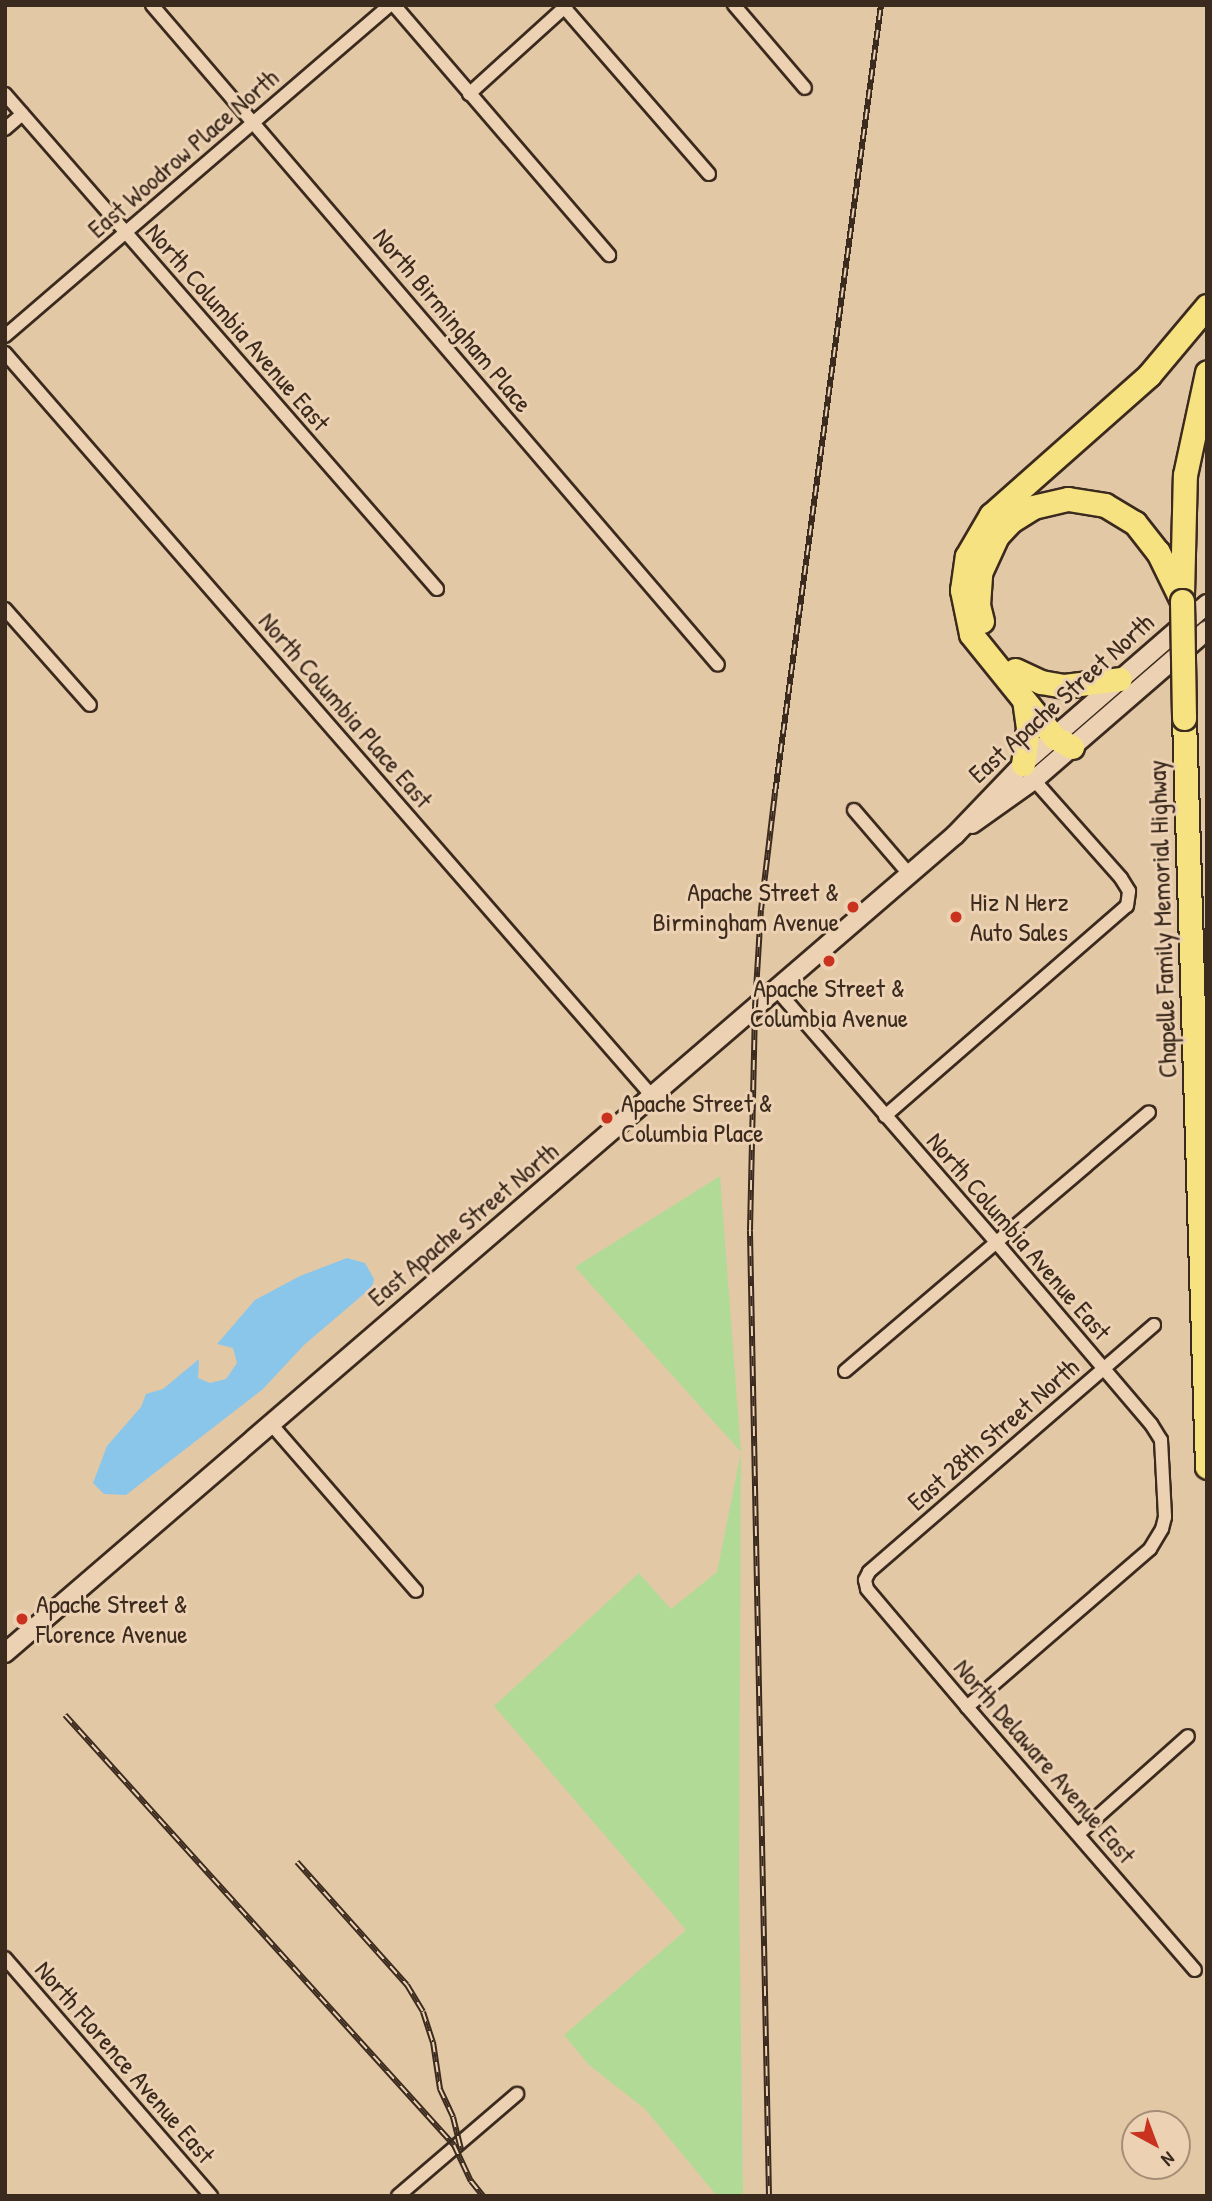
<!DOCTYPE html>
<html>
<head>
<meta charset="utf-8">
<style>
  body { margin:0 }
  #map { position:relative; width:1212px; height:2201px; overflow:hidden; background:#e3c8a5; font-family:"Patrick Hand",sans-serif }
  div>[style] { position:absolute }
  .green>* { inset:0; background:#b2da97 }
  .water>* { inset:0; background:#8ac6e9 }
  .roads { filter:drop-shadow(2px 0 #3b2a1e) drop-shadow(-2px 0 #3b2a1e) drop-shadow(0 2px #3b2a1e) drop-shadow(0 -2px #3b2a1e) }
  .minor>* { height:12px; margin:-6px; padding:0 6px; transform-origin:6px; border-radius:6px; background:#ecd1b3 }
  .secondary>* { height:18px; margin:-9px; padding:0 9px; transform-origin:9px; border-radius:9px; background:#ecd1b3 }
  .motorway>* { height:23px; margin:-11.5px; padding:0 11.5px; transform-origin:11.5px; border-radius:11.5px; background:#f6e281 }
  .rail>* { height:6px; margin-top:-3px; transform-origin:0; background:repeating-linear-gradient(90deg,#ecd1b3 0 10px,#3b2a1e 0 20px); box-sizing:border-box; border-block:2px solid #3b2a1e }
  .bridges { filter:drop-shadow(2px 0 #3b2a1e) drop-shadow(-2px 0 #3b2a1e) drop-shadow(0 2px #3b2a1e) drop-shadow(0 -2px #3b2a1e) }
  .motorway-bridge>* { height:23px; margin:-11.5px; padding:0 11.5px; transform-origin:11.5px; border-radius:11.5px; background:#f6e281 }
  .dots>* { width:19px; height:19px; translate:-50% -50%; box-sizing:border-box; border:4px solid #ecd1b3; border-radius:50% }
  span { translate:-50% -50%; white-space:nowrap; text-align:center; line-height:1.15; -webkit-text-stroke:6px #ecd1b3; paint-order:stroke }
  .street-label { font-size:26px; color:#3b2a1e }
  .poi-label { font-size:26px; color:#3b2a1e }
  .right { translate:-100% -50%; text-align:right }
  .left { translate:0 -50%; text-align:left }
  .frame { position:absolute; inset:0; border:7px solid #3b2a1e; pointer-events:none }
  .north { position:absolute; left:1121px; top:2110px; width:70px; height:70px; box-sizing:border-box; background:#ecd1b3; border:2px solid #a58e77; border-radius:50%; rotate:139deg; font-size:19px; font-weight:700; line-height:28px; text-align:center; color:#3b2a1e }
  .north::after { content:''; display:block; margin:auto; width:24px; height:32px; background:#c8321e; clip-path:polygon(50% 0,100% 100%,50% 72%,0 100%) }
</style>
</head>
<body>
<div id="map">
  <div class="green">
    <i style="clip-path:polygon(720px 1176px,741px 1452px,739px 1880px,743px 2196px,717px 2196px,645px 2109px,589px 2065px,564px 2035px,686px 1930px,494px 1706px,639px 1573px,671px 1609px,717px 1572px,741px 1452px,575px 1267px)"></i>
  </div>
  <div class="water">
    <i style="clip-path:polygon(347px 1258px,365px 1263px,374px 1279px,372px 1287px,304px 1345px,263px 1389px,126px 1495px,104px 1494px,93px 1483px,107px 1446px,141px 1407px,146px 1394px,163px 1389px,199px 1359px,198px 1378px,210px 1383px,226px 1379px,237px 1363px,233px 1348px,217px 1344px,255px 1300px,300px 1276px)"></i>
  </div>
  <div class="roads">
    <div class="minor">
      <i style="left:152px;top:5px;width:869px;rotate:49.38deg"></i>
      <i style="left:394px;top:5px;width:330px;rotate:49.3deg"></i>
      <i style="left:562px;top:5px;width:224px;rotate:49deg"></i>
      <i style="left:734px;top:5px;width:109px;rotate:49.5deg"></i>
      <i style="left:5px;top:94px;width:657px;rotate:48.89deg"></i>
      <i style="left:469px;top:94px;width:132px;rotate:-42.2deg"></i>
      <i style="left:5px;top:129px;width:23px;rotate:-41deg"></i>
      <i style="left:5px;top:336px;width:508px;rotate:-40.69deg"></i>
      <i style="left:5px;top:353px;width:985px;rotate:48.95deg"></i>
      <i style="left:5px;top:609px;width:128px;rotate:48.5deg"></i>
      <i style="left:854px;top:810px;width:84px;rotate:49.3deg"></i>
      <i style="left:776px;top:989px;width:335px;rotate:49deg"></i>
      <i style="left:996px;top:1242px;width:239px;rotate:49.6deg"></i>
      <i style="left:1151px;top:1424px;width:19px;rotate:58deg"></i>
      <i style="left:1161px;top:1440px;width:77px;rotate:87deg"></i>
      <i style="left:1165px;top:1517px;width:12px;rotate:104deg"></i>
      <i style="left:1162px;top:1529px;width:23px;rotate:121deg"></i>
      <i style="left:1150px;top:1549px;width:242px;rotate:139.2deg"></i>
      <i style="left:885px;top:1116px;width:320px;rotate:-41deg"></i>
      <i style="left:1127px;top:906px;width:15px;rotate:-82deg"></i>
      <i style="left:1129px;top:891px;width:15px;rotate:-122deg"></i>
      <i style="left:1121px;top:878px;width:131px;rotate:-131.6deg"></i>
      <i style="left:1154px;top:1325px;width:377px;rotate:139.1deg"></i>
      <i style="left:869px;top:1572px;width:9px;rotate:117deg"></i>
      <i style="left:865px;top:1580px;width:9px;rotate:77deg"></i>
      <i style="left:867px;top:1589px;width:155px;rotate:49.7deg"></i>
      <i style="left:967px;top:1707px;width:348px;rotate:49.1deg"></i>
      <i style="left:845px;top:1371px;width:399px;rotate:-40.4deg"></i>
      <i style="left:271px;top:1424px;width:221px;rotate:49deg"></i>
      <i style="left:1078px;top:1834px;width:147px;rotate:-41.7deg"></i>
      <i style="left:5px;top:1958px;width:315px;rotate:49.1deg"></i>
      <i style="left:398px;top:2196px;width:157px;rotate:-40.6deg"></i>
    </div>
    <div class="secondary">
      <i style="left:972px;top:824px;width:76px;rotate:-35.4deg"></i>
      <i style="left:1034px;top:780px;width:229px;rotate:-40.9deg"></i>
      <i style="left:5px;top:1653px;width:1254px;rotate:-40.73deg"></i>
      <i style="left:955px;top:835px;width:98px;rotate:-46.2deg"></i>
      <i style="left:1023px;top:764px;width:244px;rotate:-41deg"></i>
    </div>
    <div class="motorway">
      <i style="left:1182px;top:594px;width:119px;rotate:-88.6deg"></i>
      <i style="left:1185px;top:475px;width:105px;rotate:-77.9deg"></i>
      <i style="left:982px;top:621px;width:16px;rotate:-104deg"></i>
      <i style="left:978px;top:605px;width:32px;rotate:-86deg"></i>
      <i style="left:980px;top:573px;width:41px;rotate:-65.3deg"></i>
      <i style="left:997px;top:536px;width:21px;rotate:-47deg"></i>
      <i style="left:1011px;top:521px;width:26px;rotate:-32deg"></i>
      <i style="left:1033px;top:507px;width:36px;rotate:-13deg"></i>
      <i style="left:1068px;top:499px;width:37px;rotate:9deg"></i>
      <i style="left:1105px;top:505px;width:35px;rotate:31deg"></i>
      <i style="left:1135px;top:523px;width:37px;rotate:52deg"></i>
      <i style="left:1158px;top:552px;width:55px;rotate:63.9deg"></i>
      <i style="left:1015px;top:670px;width:29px;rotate:25deg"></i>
      <i style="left:1041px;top:682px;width:23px;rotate:10deg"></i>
      <i style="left:1064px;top:686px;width:56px;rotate:-7.1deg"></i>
      <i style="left:1184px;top:718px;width:749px;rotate:88.24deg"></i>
      <i style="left:1072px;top:747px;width:21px;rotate:-151deg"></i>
      <i style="left:1054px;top:737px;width:132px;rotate:-128.9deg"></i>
      <i style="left:971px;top:634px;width:45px;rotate:-101.6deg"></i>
      <i style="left:962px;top:590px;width:34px;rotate:-82deg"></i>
      <i style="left:967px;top:556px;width:48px;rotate:-59.7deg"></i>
      <i style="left:991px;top:515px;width:211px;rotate:-41.5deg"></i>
      <i style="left:1149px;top:375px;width:90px;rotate:-50deg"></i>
      <i style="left:1023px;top:764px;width:36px;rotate:-82deg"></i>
      <i style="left:1028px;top:728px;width:27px;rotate:-98deg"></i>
    </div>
  </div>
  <div class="rail">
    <i style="left:65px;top:1715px;width:580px;rotate:47.87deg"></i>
    <i style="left:454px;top:2145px;width:40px;rotate:65deg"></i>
    <i style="left:471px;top:2181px;width:19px;rotate:51deg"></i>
    <i style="left:297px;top:1862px;width:165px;rotate:48.2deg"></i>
    <i style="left:407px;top:1985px;width:31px;rotate:59deg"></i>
    <i style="left:423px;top:2012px;width:32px;rotate:72deg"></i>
    <i style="left:433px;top:2042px;width:48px;rotate:81.5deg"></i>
    <i style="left:440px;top:2089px;width:31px;rotate:65deg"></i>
    <i style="left:453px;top:2117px;width:34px;rotate:76deg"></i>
    <i style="left:769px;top:2196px;width:966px;rotate:-91.13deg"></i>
    <i style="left:750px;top:1230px;width:223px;rotate:-88.7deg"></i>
    <i style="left:755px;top:1007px;width:97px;rotate:-86.5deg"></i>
    <i style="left:761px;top:910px;width:118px;rotate:-83.2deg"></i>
    <i style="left:775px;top:793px;width:795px;rotate:-82.34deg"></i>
  </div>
  <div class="bridges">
    <div class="motorway-bridge">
      <i style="left:1182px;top:601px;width:117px;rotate:89deg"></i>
    </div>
  </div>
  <div class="dots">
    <i style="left:853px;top:907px;background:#c8321e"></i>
    <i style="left:956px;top:917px;background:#c8321e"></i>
    <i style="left:829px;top:961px;background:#c8321e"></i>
    <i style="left:607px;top:1118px;background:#c8321e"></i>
    <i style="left:22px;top:1619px;background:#c8321e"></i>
  </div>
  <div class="street-label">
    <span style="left:183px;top:153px;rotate:-41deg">East Woodrow Place North</span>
    <span style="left:453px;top:320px;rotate:50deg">North Birmingham Place</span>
    <span style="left:238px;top:327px;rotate:49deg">North Columbia Avenue East</span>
    <span style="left:1061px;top:698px;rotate:-42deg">East Apache Street North</span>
    <span style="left:346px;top:710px;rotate:49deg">North Columbia Place East</span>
    <span style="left:1162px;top:919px;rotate:-92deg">Chapelle Family Memorial Highway</span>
    <span style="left:463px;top:1224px;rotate:-40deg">East Apache Street North</span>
    <span style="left:1019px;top:1236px;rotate:49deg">North Columbia Avenue East</span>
    <span style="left:993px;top:1434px;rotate:-41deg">East 28th Street North</span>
    <span style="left:1045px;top:1761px;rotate:49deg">North Delaware Avenue East</span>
    <span style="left:125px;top:2062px;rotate:49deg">North Florence Avenue East</span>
  </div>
  <div class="poi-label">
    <span class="right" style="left:839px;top:907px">Apache Street &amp;<br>Birmingham Avenue</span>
    <span class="left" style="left:970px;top:917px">Hiz N Herz<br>Auto Sales</span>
    <span style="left:829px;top:1003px">Apache Street &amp;<br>Columbia Avenue</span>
    <span class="left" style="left:621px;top:1118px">Apache Street &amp;<br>Columbia Place</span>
    <span class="left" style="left:36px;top:1619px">Apache Street &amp;<br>Florence Avenue</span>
  </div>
  <div class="frame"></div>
  <div class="north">N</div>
</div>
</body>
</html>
